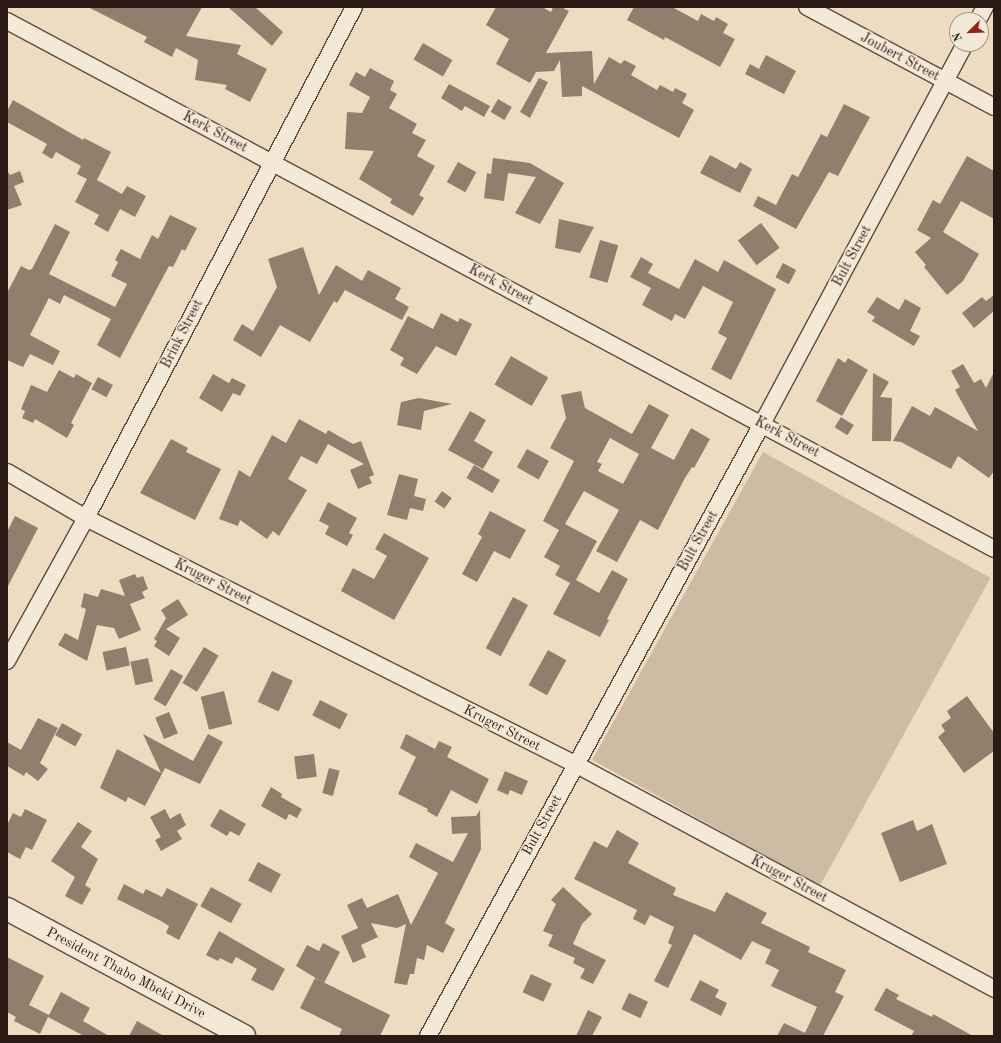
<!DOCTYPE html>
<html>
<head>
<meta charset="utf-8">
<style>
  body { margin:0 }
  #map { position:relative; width:1001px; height:1043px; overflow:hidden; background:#eedcc0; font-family:"Old Standard TT",serif }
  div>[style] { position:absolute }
  .green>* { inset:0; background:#cdbba3; transform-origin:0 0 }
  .building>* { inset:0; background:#917f6d; transform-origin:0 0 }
  .roads { filter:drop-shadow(1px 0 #5c4b3f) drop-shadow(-1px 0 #5c4b3f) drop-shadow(0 1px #5c4b3f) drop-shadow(0 -1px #5c4b3f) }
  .street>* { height:16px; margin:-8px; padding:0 8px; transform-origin:8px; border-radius:8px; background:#f4e8d6 }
  .secondary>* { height:22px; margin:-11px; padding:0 11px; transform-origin:11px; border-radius:11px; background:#f4e8d6 }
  span { translate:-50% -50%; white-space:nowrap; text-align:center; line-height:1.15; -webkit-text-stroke:3px #f4e8d6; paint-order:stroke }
  .street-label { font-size:14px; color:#2c1b14 }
  .frame { position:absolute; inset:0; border:8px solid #2c1b14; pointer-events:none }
  .north { position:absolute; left:949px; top:12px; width:40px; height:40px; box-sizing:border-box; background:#f4e8d6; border:1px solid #a49688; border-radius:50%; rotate:247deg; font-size:11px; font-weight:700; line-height:16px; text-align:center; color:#2c1b14 }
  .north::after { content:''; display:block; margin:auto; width:14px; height:18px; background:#8f2418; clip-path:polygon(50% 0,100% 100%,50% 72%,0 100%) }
</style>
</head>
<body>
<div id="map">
  <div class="green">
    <i style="left:763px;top:452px;width:260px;height:352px;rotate:29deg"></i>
  </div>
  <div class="building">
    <i style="clip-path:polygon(88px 7px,202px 7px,186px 36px,241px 45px,237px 54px,267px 69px,250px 102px,225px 89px,227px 85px,195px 80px,198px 60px,176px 48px,172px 57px,144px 42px,147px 37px)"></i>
    <i style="clip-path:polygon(228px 7px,255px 7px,283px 32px,272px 46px)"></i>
    <i style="clip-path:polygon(496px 7px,542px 7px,551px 12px,553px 7px,561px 7px,569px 11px,546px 53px,592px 51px,594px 84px,609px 57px,621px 64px,624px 60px,636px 66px,631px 75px,657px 90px,660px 85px,673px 92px,675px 88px,687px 94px,682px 103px,694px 110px,679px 138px,582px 86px,582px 96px,562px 97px,560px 60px,554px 71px,536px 72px,530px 83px,496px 64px,509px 39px,486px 25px)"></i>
    <i style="clip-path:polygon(634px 7px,672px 7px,698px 21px,701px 14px,714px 21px,716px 17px,728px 24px,723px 33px,735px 39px,720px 67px,665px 37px,664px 40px,627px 20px)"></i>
    <i style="left:423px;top:43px;width:34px;height:19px;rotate:30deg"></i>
    <i style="clip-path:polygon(766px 55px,796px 71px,784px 94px,745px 74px,750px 64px,759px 69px)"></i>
    <i style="clip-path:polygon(370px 68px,394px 81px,390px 90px,397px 94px,389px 108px,417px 124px,412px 133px,426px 140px,417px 156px,435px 166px,419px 195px,424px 198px,413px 216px,390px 203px,392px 199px,359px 179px,374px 151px,345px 149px,347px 112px,362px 113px,370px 97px,349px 85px,356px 72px,365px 77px)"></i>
    <i style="clip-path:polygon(539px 78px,548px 82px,530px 118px,520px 112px)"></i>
    <i style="clip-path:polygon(449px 84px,490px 106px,484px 117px,465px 106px,462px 111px,441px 98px)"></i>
    <i style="left:498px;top:99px;width:16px;height:15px;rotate:30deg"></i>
    <i style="clip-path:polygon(13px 100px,83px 140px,84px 138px,111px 152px,97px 180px,122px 194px,127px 186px,146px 196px,135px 217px,120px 209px,108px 232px,94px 224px,99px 215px,75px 202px,87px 179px,77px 174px,81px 166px,56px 152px,52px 159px,42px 153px,47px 144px,7px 122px,7px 111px)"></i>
    <i style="clip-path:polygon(844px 104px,870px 117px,838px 176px,829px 172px,796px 229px,753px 206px,758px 196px,776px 205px,792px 174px,798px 177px,821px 134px,827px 137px)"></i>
    <i style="clip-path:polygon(710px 155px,736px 169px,740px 162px,752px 169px,740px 193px,700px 173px)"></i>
    <i style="clip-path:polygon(967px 156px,994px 171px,994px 219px,961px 201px,943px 232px,979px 254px,963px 281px,947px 295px,924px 267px,926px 265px,915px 252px,931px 238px,917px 230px,933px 200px,940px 204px)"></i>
    <i style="clip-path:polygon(493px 158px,530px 163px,564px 183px,540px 224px,515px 213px,536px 177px,508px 173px,504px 201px,484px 198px,487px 173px,491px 174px)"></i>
    <i style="left:458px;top:162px;width:21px;height:23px;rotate:29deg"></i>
    <i style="clip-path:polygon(7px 170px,10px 175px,20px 171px,24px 182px,14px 186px,22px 205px,7px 210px)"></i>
    <i style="clip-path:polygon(170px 215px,197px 228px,185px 251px,182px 249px,173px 267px,169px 266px,120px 358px,97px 345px,111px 319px,64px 295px,60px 304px,49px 298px,30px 335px,60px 351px,53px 365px,30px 354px,23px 367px,7px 360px,7px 293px,21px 266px,29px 270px,32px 269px,55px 224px,70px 232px,49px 274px,115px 307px,127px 284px,111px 276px,118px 262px,115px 260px,121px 249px,140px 259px,152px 235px,158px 239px)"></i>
    <i style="clip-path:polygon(559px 219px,594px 227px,580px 253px,555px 248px)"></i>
    <i style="left:761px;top:223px;width:31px;height:29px;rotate:53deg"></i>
    <i style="left:600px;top:240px;width:19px;height:39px;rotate:16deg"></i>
    <i style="clip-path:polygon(303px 247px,319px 295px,336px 265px,362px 281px,368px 270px,401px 288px,395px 299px,409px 307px,402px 320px,345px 290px,337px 303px,334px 301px,310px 342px,280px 325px,261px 357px,233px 340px,242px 324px,253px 331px,277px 287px,268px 259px)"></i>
    <i style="clip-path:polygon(641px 257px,653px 264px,648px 273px,679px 289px,695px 259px,718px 272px,724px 260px,776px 289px,731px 380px,711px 369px,727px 338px,718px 333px,733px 302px,703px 286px,685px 319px,675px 314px,672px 321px,642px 305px,651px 288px,630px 277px)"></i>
    <i style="left:783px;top:263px;width:15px;height:16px;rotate:28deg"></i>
    <i style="clip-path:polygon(994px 295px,994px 311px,974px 328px,962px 313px,982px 297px,986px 301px)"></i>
    <i style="clip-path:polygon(877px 297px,899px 310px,905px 299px,921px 308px,910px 331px,920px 336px,914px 346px,872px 321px,875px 317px,867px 312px)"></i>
    <i style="clip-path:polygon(441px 313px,458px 322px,460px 318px,472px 324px,456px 356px,436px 346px,417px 374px,400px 365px,404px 358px,390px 350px,408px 316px,433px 329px)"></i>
    <i style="left:511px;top:356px;width:43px;height:33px;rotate:30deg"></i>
    <i style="clip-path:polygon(838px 358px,845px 363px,848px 358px,868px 370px,842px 416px,816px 401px)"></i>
    <i style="clip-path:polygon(963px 364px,974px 383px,981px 379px,986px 388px,994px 372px,994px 471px,989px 478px,958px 456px,951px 469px,901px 442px,893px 441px,912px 406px,930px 416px,935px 407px,978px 431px,955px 390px,960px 387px,951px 371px)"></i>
    <i style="clip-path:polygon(59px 370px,74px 378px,76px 374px,92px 383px,71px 423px,74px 425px,67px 438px,35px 419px,33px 423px,22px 418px,25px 411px,21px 409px,31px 385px,47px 392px)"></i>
    <i style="clip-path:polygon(873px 373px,889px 382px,880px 397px,892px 398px,891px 441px,872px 441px)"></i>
    <i style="clip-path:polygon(213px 374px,229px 383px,232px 378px,246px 385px,240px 396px,233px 393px,222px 412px,199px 398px)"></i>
    <i style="left:98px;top:377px;width:17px;height:14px;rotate:28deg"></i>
    <i style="clip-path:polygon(evenodd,581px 391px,585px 408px,632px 434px,649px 404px,669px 415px,651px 448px,674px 460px,691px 428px,710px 439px,694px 468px,692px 467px,685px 478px,658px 530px,640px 520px,617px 562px,596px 551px,619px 510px,584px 491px,565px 524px,597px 541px,576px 580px,599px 593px,612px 570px,628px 579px,607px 619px,609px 620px,600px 637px,553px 614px,570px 583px,555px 575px,560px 566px,544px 557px,559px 530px,543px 521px,574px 461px,550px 448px,566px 418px,561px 395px,581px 391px,610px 438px,639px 454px,623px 484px,598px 471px,602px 464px,597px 462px,610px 438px)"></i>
    <i style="clip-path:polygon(419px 398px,452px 404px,424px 411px,421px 430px,397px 425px,401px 402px)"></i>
    <i style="clip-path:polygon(470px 411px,486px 420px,474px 441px,493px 452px,483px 469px,448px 450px)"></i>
    <i style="left:841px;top:417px;width:15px;height:12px;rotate:32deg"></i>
    <i style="clip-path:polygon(299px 419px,326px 434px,328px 430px,353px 444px,361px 441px,374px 475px,369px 477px,372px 483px,358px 489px,350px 470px,364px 464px,328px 444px,317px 464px,301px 456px,288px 479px,307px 490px,279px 536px,273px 531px,267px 539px,240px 520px,238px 526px,219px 519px,239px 470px,250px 477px,272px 435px,286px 443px)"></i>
    <i style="clip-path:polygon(171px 439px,188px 448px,186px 452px,221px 469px,195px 520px,140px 493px)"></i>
    <i style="left:527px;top:449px;width:25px;height:21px;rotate:29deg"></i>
    <i style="left:474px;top:465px;width:30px;height:15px;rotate:30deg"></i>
    <i style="clip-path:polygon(399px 474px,418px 479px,414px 496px,426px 499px,423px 511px,410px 508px,407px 520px,387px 515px)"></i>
    <i style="left:442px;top:491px;width:12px;height:13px;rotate:35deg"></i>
    <i style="clip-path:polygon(328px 502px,357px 518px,349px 533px,353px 535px,347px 546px,325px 534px,329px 526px,319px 521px)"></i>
    <i style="clip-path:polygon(490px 511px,526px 530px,510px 559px,494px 551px,477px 582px,462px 574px,482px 537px,478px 534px)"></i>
    <i style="clip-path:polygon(15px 516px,38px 528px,7px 588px,7px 532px)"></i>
    <i style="clip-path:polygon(384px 533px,429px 558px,394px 620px,341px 591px,353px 568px,374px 579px,387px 556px,375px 549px)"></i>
    <i style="clip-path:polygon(135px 574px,137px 578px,143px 576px,148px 589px,142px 592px,145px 598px,130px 604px,141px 630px,119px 639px,114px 628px,97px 625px,87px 661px,58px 645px,65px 633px,78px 640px,86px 609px,81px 607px,84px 593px,98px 597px,101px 589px,125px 596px,119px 580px)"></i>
    <i style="left:513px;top:597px;width:17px;height:58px;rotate:28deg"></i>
    <i style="clip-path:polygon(178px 599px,188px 615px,166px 629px,180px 638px,169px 656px,154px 646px,157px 641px,154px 639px,166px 618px,161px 610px)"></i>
    <i style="left:126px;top:647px;width:19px;height:24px;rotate:78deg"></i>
    <i style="left:204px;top:647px;width:17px;height:42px;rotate:31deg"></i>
    <i style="left:548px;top:650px;width:21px;height:40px;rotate:29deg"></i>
    <i style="left:148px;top:658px;width:24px;height:18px;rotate:78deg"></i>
    <i style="left:171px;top:669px;width:14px;height:35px;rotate:30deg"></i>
    <i style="left:272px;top:671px;width:23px;height:34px;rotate:25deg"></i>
    <i style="left:224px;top:691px;width:34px;height:24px;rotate:76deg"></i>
    <i style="clip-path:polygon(967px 696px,994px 733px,994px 751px,964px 773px,938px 737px,945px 731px,941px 725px,951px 718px,947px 711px)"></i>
    <i style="left:320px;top:700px;width:31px;height:17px;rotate:27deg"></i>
    <i style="left:169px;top:712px;width:23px;height:15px;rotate:67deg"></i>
    <i style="clip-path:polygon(38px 718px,58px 728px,40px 763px,48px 769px,38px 781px,26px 772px,24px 776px,7px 766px,7px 742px,21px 750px)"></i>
    <i style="left:62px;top:723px;width:23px;height:14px;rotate:29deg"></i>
    <i style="clip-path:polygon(143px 734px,193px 761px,208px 734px,223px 742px,200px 784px,165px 768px,145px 806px,128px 797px,126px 802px,100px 788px,117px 749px,161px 773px)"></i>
    <i style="clip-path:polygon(406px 734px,435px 749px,439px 741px,452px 747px,447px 757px,489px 779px,477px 804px,451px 790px,437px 817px,427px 811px,428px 809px,398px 794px,416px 757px,400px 748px)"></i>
    <i style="left:314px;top:754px;width:23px;height:20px;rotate:83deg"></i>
    <i style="left:329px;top:768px;width:11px;height:26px;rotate:15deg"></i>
    <i style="clip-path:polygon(505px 771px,528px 781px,522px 795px,510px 790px,508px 795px,497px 790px)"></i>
    <i style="clip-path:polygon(271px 787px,282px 794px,281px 797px,302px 809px,297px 818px,289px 814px,286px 820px,261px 806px)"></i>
    <i style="clip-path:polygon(25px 809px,47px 820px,32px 850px,26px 847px,20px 859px,7px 852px,7px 825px,13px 813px,21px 817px)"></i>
    <i style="clip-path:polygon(165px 809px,170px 819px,180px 813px,186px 825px,177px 831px,182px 839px,161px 851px,155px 840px,161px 837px,150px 817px)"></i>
    <i style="clip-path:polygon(220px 809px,246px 824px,239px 836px,230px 831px,227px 836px,210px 826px)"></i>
    <i style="clip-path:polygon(480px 810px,481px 849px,445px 923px,455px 929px,443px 953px,427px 945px,424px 960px,417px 958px,414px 974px,410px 974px,407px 985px,394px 983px,406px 924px,397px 928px,371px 923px,378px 937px,361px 945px,366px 957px,353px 963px,341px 936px,358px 928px,347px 905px,362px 898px,367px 908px,398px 894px,411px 925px,438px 873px,409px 857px,416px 843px,453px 862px,468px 833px,452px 834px,451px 817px,476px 816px)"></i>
    <i style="clip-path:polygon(913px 820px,917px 831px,932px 824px,947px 864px,900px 882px,881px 833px)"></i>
    <i style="clip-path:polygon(78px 822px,92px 831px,81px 847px,98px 859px,85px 885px,91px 889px,82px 905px,65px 896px,75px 877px,51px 861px)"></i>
    <i style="clip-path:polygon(617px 830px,639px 843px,628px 863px,676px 888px,673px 895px,715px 912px,726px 892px,767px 913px,761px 923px,810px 947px,808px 952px,846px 970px,835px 992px,844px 996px,823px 1036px,777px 1036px,784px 1023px,805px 1033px,817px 1007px,771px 986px,779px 970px,765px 963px,771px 950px,752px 941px,741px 960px,694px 934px,668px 988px,654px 981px,672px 945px,668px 943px,674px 927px,650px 915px,645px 925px,633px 919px,637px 910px,574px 879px,594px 841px,607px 848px)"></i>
    <i style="left:258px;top:862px;width:26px;height:21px;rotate:28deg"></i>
    <i style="clip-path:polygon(124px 884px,143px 894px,146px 889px,162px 897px,167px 888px,198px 904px,179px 940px,166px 933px,169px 926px,161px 921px,117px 899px)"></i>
    <i style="left:211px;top:887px;width:35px;height:22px;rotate:29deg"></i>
    <i style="clip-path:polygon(563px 887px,592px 914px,582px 924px,573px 944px,606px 960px,593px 984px,580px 978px,585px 969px,573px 963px,575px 958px,548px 946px,553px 935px,543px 931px,556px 904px,551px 900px)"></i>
    <i style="clip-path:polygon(219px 931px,285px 969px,273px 991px,251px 980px,257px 969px,236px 957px,232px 964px,220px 958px,218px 961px,206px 955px)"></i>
    <i style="clip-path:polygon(323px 943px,340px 952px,324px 983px,296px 966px,307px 945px,319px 951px)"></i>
    <i style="clip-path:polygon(7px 957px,44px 976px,29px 1005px,49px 1015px,61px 992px,90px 1008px,83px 1021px,109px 1036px,84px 1036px,48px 1017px,40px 1034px,14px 1021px,16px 1017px,7px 1012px)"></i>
    <i style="left:531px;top:974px;width:23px;height:20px;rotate:25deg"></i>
    <i style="clip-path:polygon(315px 978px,390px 1015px,380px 1036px,339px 1036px,342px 1029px,300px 1008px)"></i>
    <i style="clip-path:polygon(700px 980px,719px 990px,715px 997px,727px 1003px,721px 1016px,690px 1000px)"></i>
    <i style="clip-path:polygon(886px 988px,899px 995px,896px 999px,932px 1017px,933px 1014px,973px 1036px,911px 1036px,914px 1031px,874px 1010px)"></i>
    <i style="left:629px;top:993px;width:21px;height:18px;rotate:25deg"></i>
    <i style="clip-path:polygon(588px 1010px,602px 1017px,592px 1036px,576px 1036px)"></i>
    <i style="clip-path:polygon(137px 1021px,164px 1036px,129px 1036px)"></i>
  </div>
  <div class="roads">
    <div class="street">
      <i style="left:807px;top:7px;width:212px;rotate:28.1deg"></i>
      <i style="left:978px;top:20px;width:15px;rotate:-62deg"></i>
      <i style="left:7px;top:21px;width:1119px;rotate:28.14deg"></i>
      <i style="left:7px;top:472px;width:91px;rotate:30.2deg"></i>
      <i style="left:86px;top:518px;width:547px;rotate:26.71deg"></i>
      <i style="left:575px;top:764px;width:476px;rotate:28.2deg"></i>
      <i style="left:7px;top:661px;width:163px;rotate:-61.1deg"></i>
      <i style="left:86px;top:518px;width:577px;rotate:-62.32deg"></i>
      <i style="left:428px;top:1036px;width:697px;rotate:-61.38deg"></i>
      <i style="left:762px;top:424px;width:431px;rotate:-61.9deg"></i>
    </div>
    <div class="secondary">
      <i style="left:7px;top:909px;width:269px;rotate:28.2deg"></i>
    </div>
  </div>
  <div class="street-label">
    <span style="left:900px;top:57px;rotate:28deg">Joubert Street</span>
    <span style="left:215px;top:132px;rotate:28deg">Kerk Street</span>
    <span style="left:852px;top:256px;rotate:-62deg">Bult Street</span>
    <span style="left:501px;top:285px;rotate:28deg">Kerk Street</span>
    <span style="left:182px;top:334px;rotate:-63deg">Brink Street</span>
    <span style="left:787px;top:437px;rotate:28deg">Kerk Street</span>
    <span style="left:698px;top:541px;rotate:-61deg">Bult Street</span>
    <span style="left:213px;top:582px;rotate:27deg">Kruger Street</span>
    <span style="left:502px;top:728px;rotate:27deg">Kruger Street</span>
    <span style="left:542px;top:825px;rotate:-61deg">Bult Street</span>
    <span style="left:789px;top:879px;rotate:28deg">Kruger Street</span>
    <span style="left:126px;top:973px;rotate:28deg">President Thabo Mbeki Drive</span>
  </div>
  <div class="frame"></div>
  <div class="north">N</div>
</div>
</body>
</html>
